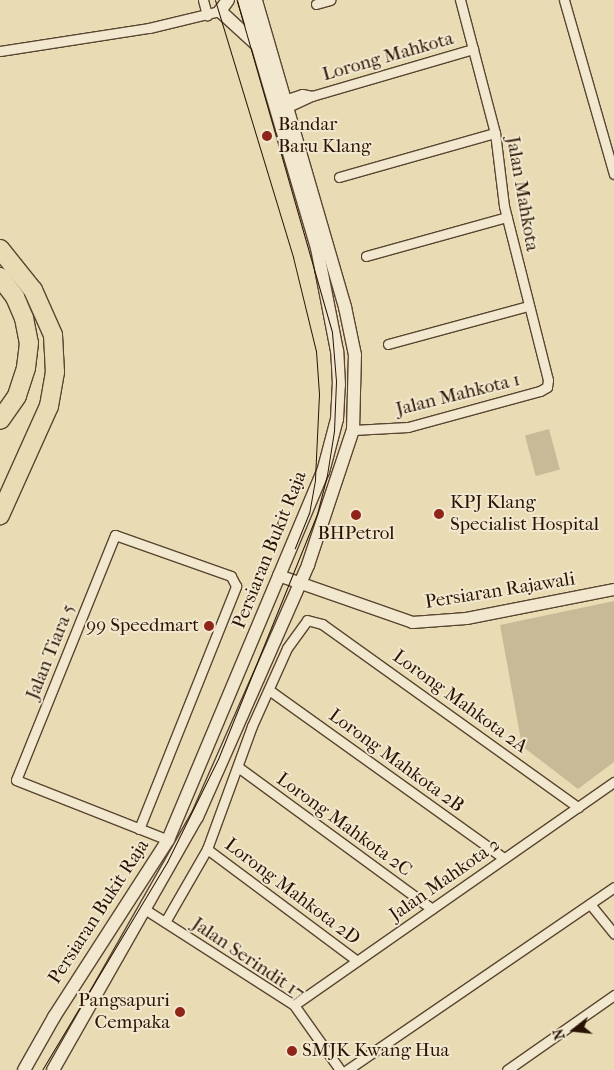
<!DOCTYPE html>
<html>
<head>
<meta charset="utf-8">
<style>
  body { margin:0 }
  #map { position:relative; width:614px; height:1070px; overflow:hidden; background:#e9dcb5; font-family:"IM FELL French Canon",serif }
  div>[style] { position:absolute }
  .green>* { inset:0; background:#c9ba97; transform-origin:0 0 }
  .roads { filter:drop-shadow(1px 0 #5a4530) drop-shadow(-1px 0 #5a4530) drop-shadow(0 1px #5a4530) drop-shadow(0 -1px #5a4530) }
  .minor>* { height:9px; margin:-4.5px; padding:0 4.5px; transform-origin:4.5px; border-radius:4.5px; background:#f1e8cf }
  .tertiary>* { height:11px; margin:-5.5px; padding:0 5.5px; transform-origin:5.5px; border-radius:5.5px; background:#f1e8cf }
  .secondary>* { height:12px; margin:-6px; padding:0 6px; transform-origin:6px; border-radius:6px; background:#f1e8cf }
  .motorway>* { height:18px; margin:-9px; padding:0 9px; transform-origin:9px; border-radius:9px; background:#e9dcb5 }
  .tram>* { height:1px; margin:-0.5px; padding:0 0.5px; transform-origin:0.5px; border-radius:0.5px; background:#2a1303 }
  .dots>* { width:14px; height:14px; translate:-50% -50%; box-sizing:border-box; border:2px solid #f1e8cf; border-radius:50% }
  span { translate:-50% -50%; white-space:nowrap; text-align:center; line-height:1.15; -webkit-text-stroke:4px #f1e8cf; paint-order:stroke }
  .street-label { font-size:19px; color:#2a1303 }
  .poi-label { font-size:19px; color:#2a1303 }
  .left { translate:0 -50%; text-align:left }
  .right { translate:-100% -50%; text-align:right }
  .north { position:absolute; left:549px; top:1005px; width:50px; height:50px; -webkit-text-stroke:4px #f1e8cf; paint-order:stroke; rotate:254deg; font-size:14px; font-weight:700; line-height:20px; text-align:center; color:#2a1303 }
  .north::after { content:''; display:block; margin:auto; width:18px; height:22px; background:#2a1303; clip-path:polygon(50% 0,100% 100%,50% 72%,0 100%) }
</style>
</head>
<body>
<div id="map">
  <div class="green">
    <i style="left:549px;top:429px;width:42px;height:25px;rotate:75deg"></i>
    <i style="clip-path:polygon(614px 601px,614px 762px,578px 789px,522px 746px,500px 625px)"></i>
  </div>
  <div class="roads">
    <div class="minor">
      <i style="left:203px;top:0;width:16px;rotate:75deg"></i>
      <i style="left:564px;top:0;width:181px;rotate:74deg"></i>
      <i style="left:316px;top:4px;width:15px;rotate:-16deg"></i>
      <i style="left:0;top:51px;width:151px;rotate:-8.8deg"></i>
      <i style="left:149px;top:28px;width:73px;rotate:-13.5deg"></i>
      <i style="left:284px;top:100px;width:19px;rotate:-18deg"></i>
      <i style="left:302px;top:94px;width:10px;rotate:11deg"></i>
      <i style="left:286px;top:108px;width:29px;rotate:-25deg"></i>
      <i style="left:312px;top:96px;width:168px;rotate:-16.3deg"></i>
      <i style="left:339px;top:177px;width:162px;rotate:-15.8deg"></i>
      <i style="left:366px;top:256px;width:146px;rotate:-15.5deg"></i>
      <i style="left:388px;top:344px;width:145px;rotate:-15.2deg"></i>
      <i style="left:353px;top:430px;width:55px;rotate:-3.1deg"></i>
      <i style="left:408px;top:427px;width:137px;rotate:-15.3deg"></i>
      <i style="left:540px;top:391px;width:8px;rotate:-30deg"></i>
      <i style="left:547px;top:387px;width:7px;rotate:-82deg"></i>
      <i style="left:548px;top:380px;width:179px;rotate:-104.2deg"></i>
      <i style="left:504px;top:206px;width:74px;rotate:-97deg"></i>
      <i style="left:495px;top:133px;width:138px;rotate:-104.7deg"></i>
      <i style="left:269px;top:690px;width:289px;rotate:35.6deg"></i>
      <i style="left:238px;top:767px;width:240px;rotate:36.2deg"></i>
      <i style="left:139px;top:829px;width:262px;rotate:-68.2deg"></i>
      <i style="left:236px;top:586px;width:11px;rotate:-117deg"></i>
      <i style="left:231px;top:576px;width:123px;rotate:-160.5deg"></i>
      <i style="left:115px;top:535px;width:264px;rotate:112deg"></i>
      <i style="left:16px;top:780px;width:163px;rotate:21.5deg"></i>
      <i style="left:207px;top:849px;width:187px;rotate:36.7deg"></i>
      <i style="left:590px;top:904px;width:38px;rotate:51deg"></i>
      <i style="left:146px;top:910px;width:176px;rotate:32.7deg"></i>
      <i style="left:294px;top:1005px;width:80px;rotate:54.7deg"></i>
      <i style="left:165px;top:922px;width:84px;rotate:-60.1deg"></i>
      <i style="left:207px;top:849px;width:131px;rotate:-69.9deg"></i>
      <i style="left:252px;top:726px;width:85px;rotate:-65.8deg"></i>
      <i style="left:287px;top:648px;width:34px;rotate:-54deg"></i>
      <i style="left:307px;top:620px;width:16px;rotate:15deg"></i>
      <i style="left:322px;top:624px;width:315px;rotate:35.6deg"></i>
      <i style="left:294px;top:1005px;width:390px;rotate:-34.9deg"></i>
      <i style="left:347px;top:1070px;width:324px;rotate:-34.4deg"></i>
      <i style="left:507px;top:1070px;width:131px;rotate:-35deg"></i>
    </div>
    <div class="tertiary">
      <i style="left:278px;top:575px;width:142px;rotate:19.3deg"></i>
      <i style="left:412px;top:622px;width:54px;rotate:-4.2deg"></i>
      <i style="left:466px;top:618px;width:151px;rotate:-11.1deg"></i>
    </div>
    <div class="secondary">
      <i style="left:228px;top:0;width:14px;rotate:126deg"></i>
      <i style="left:220px;top:11px;width:52px;rotate:42.6deg"></i>
      <i style="left:24px;top:1070px;width:61px;rotate:-60.5deg"></i>
      <i style="left:54px;top:1017px;width:211px;rotate:-57.2deg"></i>
      <i style="left:168px;top:840px;width:399px;rotate:-67.2deg"></i>
      <i style="left:323px;top:472px;width:55px;rotate:-75.2deg"></i>
      <i style="left:337px;top:419px;width:34px;rotate:-87deg"></i>
      <i style="left:339px;top:385px;width:34px;rotate:-93deg"></i>
      <i style="left:337px;top:351px;width:105px;rotate:-101deg"></i>
      <i style="left:317px;top:248px;width:259px;rotate:-106.4deg"></i>
      <i style="left:53px;top:1070px;width:291px;rotate:-60.4deg"></i>
      <i style="left:197px;top:817px;width:275px;rotate:-66.2deg"></i>
      <i style="left:308px;top:565px;width:142px;rotate:-71.6deg"></i>
      <i style="left:353px;top:430px;width:75px;rotate:-88.5deg"></i>
      <i style="left:355px;top:355px;width:49px;rotate:-101.8deg"></i>
      <i style="left:345px;top:307px;width:320px;rotate:-106.2deg"></i>
    </div>
    <div class="motorway">
      <i style="left:0;top:249px;width:53px;rotate:51.2deg"></i>
      <i style="left:33px;top:290px;width:49px;rotate:66deg"></i>
      <i style="left:53px;top:335px;width:37px;rotate:87deg"></i>
      <i style="left:55px;top:372px;width:35px;rotate:100deg"></i>
      <i style="left:49px;top:406px;width:120px;rotate:114.2deg"></i>
      <i style="left:0;top:277px;width:25px;rotate:53deg"></i>
      <i style="left:15px;top:297px;width:23px;rotate:67deg"></i>
      <i style="left:24px;top:318px;width:25px;rotate:79deg"></i>
      <i style="left:29px;top:343px;width:25px;rotate:97deg"></i>
      <i style="left:26px;top:368px;width:29px;rotate:108deg"></i>
      <i style="left:17px;top:396px;width:29px;rotate:125deg"></i>
    </div>
  </div>
  <div class="tram">
    <i style="left:215px;top:0;width:269px;rotate:73.1deg"></i>
    <i style="left:293px;top:257px;width:97px;rotate:76.3deg"></i>
    <i style="left:316px;top:351px;width:43px;rotate:86deg"></i>
    <i style="left:319px;top:394px;width:86px;rotate:92.7deg"></i>
    <i style="left:315px;top:480px;width:34px;rotate:100deg"></i>
    <i style="left:309px;top:513px;width:38px;rotate:112deg"></i>
    <i style="left:42px;top:1070px;width:243px;rotate:-59deg"></i>
    <i style="left:167px;top:862px;width:115px;rotate:-63.7deg"></i>
    <i style="left:218px;top:759px;width:264px;rotate:-68deg"></i>
    <i style="left:317px;top:514px;width:40px;rotate:-75.6deg"></i>
    <i style="left:327px;top:475px;width:45px;rotate:-81deg"></i>
    <i style="left:334px;top:431px;width:50px;rotate:-87.7deg"></i>
    <i style="left:336px;top:381px;width:49px;rotate:-94.7deg"></i>
    <i style="left:332px;top:332px;width:345px;rotate:-106deg"></i>
  </div>
  <div class="dots">
    <i style="left:267px;top:136px;background:#8f2418"></i>
    <i style="left:439px;top:514px;background:#8f2418"></i>
    <i style="left:356px;top:515px;background:#8f2418"></i>
    <i style="left:209px;top:626px;background:#8f2418"></i>
    <i style="left:180px;top:1012px;background:#8f2418"></i>
    <i style="left:292px;top:1051px;background:#8f2418"></i>
  </div>
  <div class="street-label">
    <span style="left:388px;top:57px;rotate:-16deg">Lorong Mahkota</span>
    <span style="left:522px;top:194px;rotate:80deg">Jalan Mahkota</span>
    <span style="left:458px;top:395px;rotate:-14deg">Jalan Mahkota 1</span>
    <span style="left:270px;top:550px;rotate:-68deg">Persiaran Bukit Raja</span>
    <span style="left:500px;top:591px;rotate:-9deg">Persiaran Rajawali</span>
    <span style="left:51px;top:652px;rotate:-68deg">Jalan Tiara 5</span>
    <span style="left:460px;top:702px;rotate:36deg">Lorong Mahkota 2A</span>
    <span style="left:396px;top:761px;rotate:36deg">Lorong Mahkota 2B</span>
    <span style="left:344px;top:825px;rotate:36deg">Lorong Mahkota 2C</span>
    <span style="left:445px;top:880px;rotate:-35deg">Jalan Mahkota 2</span>
    <span style="left:292px;top:892px;rotate:37deg">Lorong Mahkota 2D</span>
    <span style="left:99px;top:912px;rotate:-57deg">Persiaran Bukit Raja</span>
    <span style="left:248px;top:959px;rotate:34deg">Jalan Serindit 17</span>
  </div>
  <div class="poi-label">
    <span class="left" style="left:278px;top:136px">Bandar<br>Baru Klang</span>
    <span class="left" style="left:450px;top:514px">KPJ Klang<br>Specialist Hospital</span>
    <span style="left:356px;top:534px">BHPetrol</span>
    <span class="right" style="left:199px;top:626px">99 Speedmart</span>
    <span class="right" style="left:170px;top:1012px">Pangsapuri<br>Cempaka</span>
    <span class="left" style="left:302px;top:1051px">SMJK Kwang Hua</span>
  </div>
  <div class="north">N</div>
</div>
</body>
</html>
